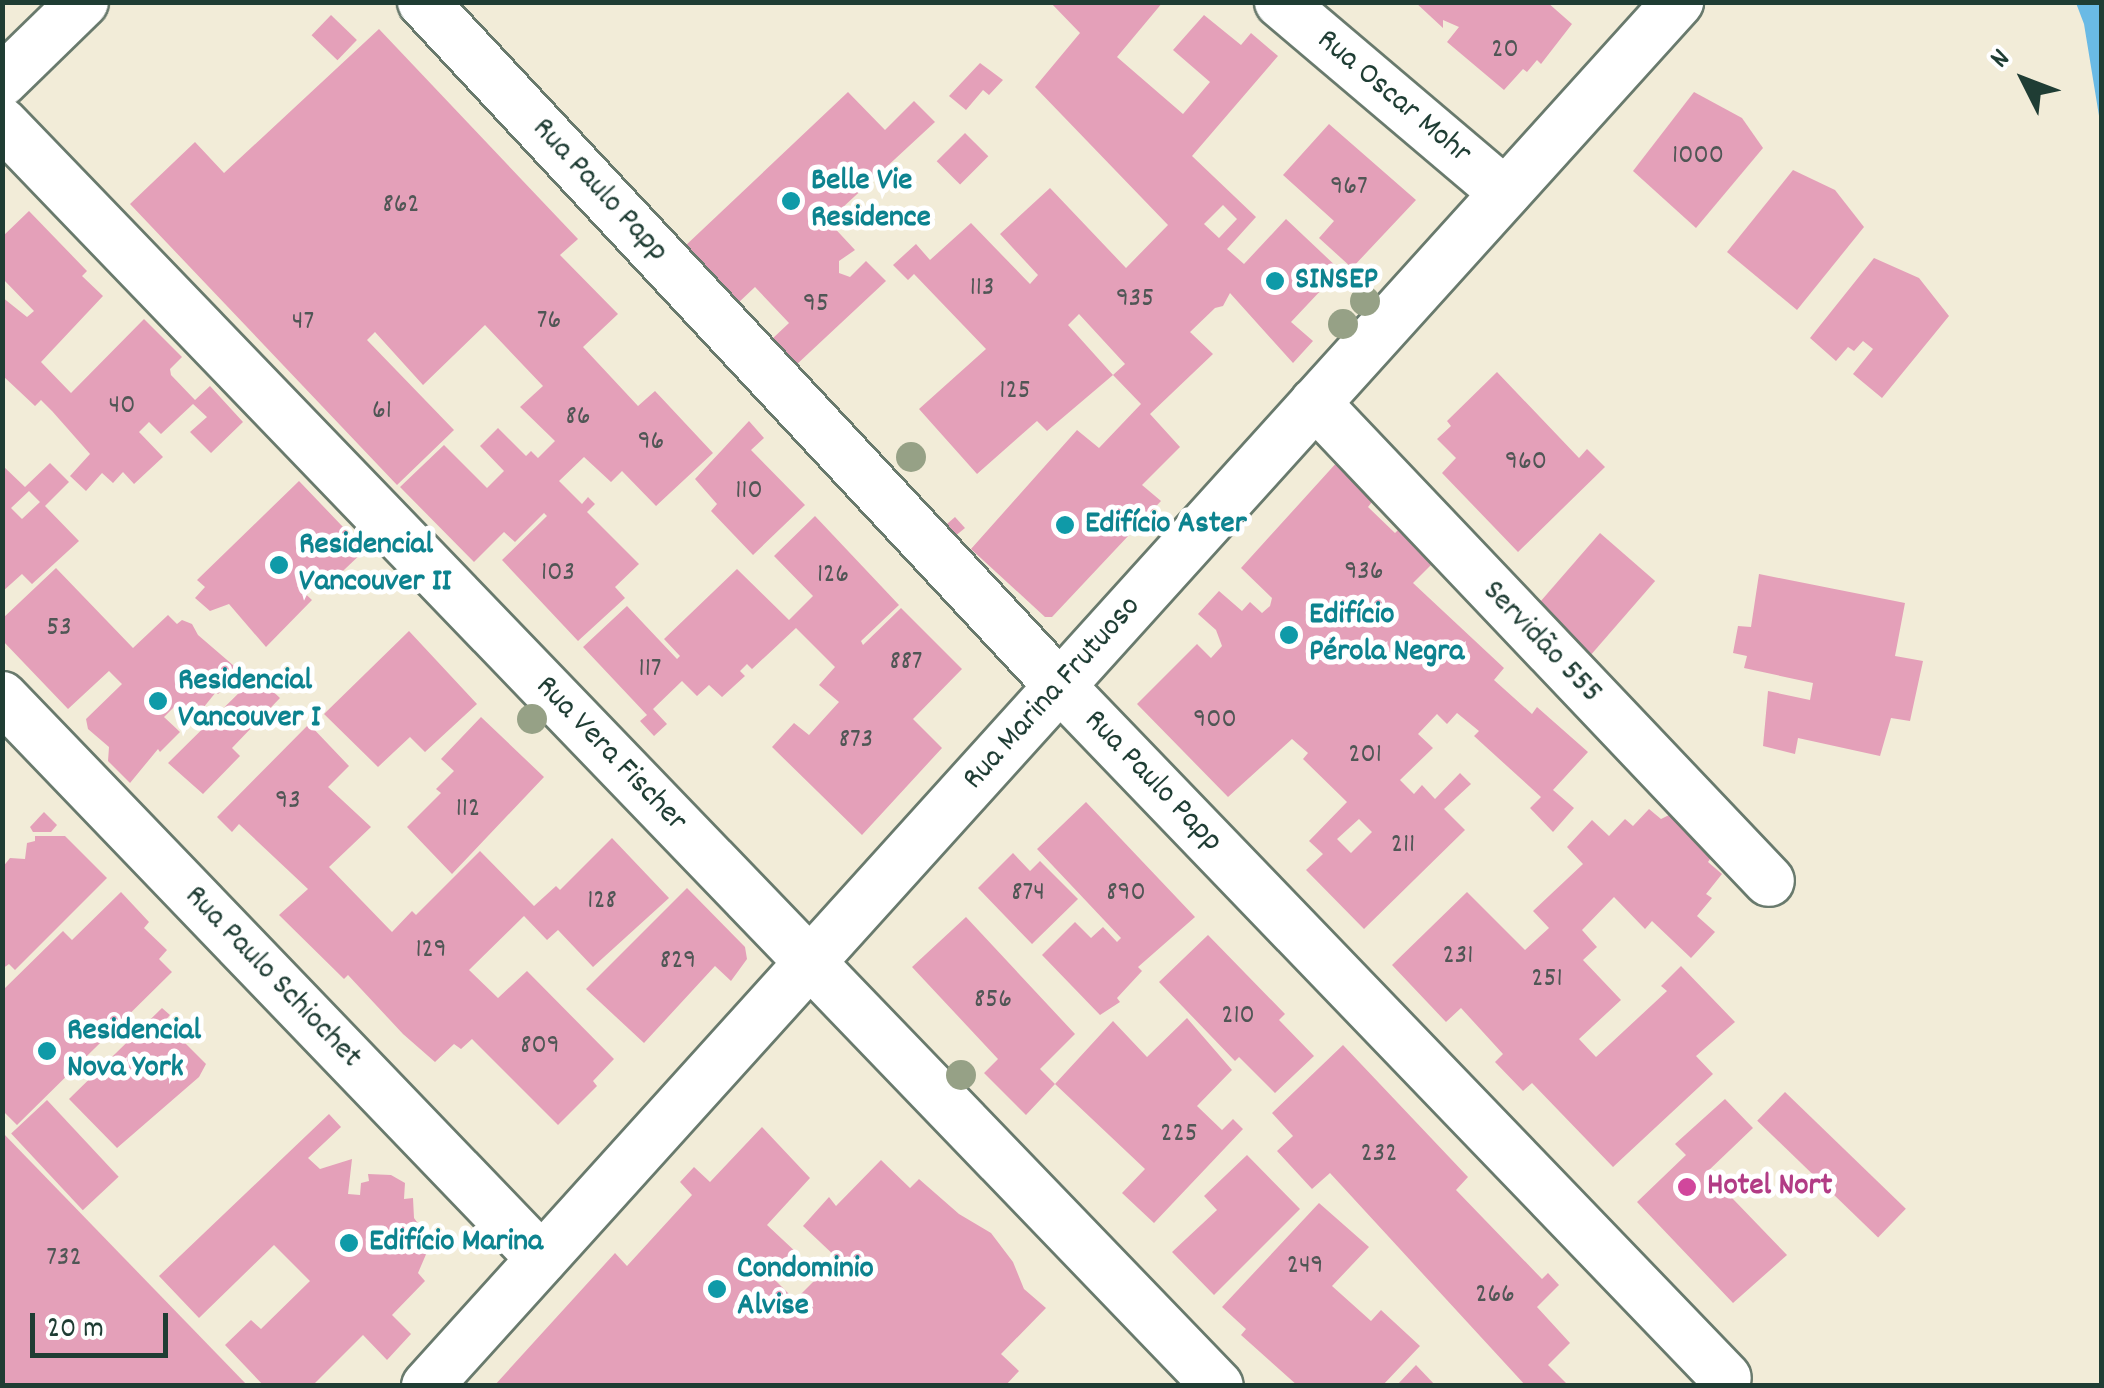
<!DOCTYPE html>
<html>
<head>
<meta charset="utf-8">
<style>
  body { margin:0 }
  #map { position:relative; width:2104px; height:1388px; overflow:hidden; background:#f2ecd8; font-family:Dekko,sans-serif }
  div>[style] { position:absolute }
  .water>* { inset:0; background:#6abae5 }
  .building>* { inset:0; background:#e4a0b9; transform-origin:0 0 }
  .roads { filter:drop-shadow(2px 0 #697a6d) drop-shadow(-2px 0 #697a6d) drop-shadow(0 2px #697a6d) drop-shadow(0 -2px #697a6d) }
  .minor>* { height:50px; margin:-25px; padding:0 25px; transform-origin:25px; border-radius:25px; background:#fff }
  .trees>* { width:30px; height:30px; margin:-15px; border-radius:50%; background:#96a186 }
  .dots>* { width:28px; height:28px; translate:-50% -50%; box-sizing:border-box; border:5px solid #fff; border-radius:50% }
  span { translate:-50% -50%; white-space:nowrap; text-align:center; line-height:1.15; -webkit-text-stroke:10px #fff; paint-order:stroke }
  .number-label { font-size:28px; color:#505655 }
  .number-label span { -webkit-text-stroke-width:0 }
  .street-label { font-size:32px; color:#1f3d34 }
  .culture-label { font-size:32px; color:#0d838f; font-weight:700 }
  .left { translate:0 -50%; text-align:left }
  .hotel-label { font-size:32px; color:#b23c85; font-weight:700 }
  .frame { position:absolute; inset:0; border:5px solid #1f3d34; pointer-events:none }
  .north { position:absolute; left:1974px; top:30px; width:100px; height:100px; -webkit-text-stroke:8px #fff; paint-order:stroke; rotate:312deg; font-size:28px; font-weight:700; line-height:40px; text-align:center; color:#1f3d34 }
  .north::after { content:''; display:block; margin:auto; width:35px; height:45px; background:#1f3d34; clip-path:polygon(50% 0,100% 100%,50% 72%,0 100%) }
  .scale { position:absolute; left:30px; top:1313px; width:138px; height:45px; box-sizing:border-box; border:5px solid #1f3d34; border-top:0; padding-left:12px; font-size:30px; line-height:35px; white-space:nowrap; color:#1f3d34; -webkit-text-stroke:8px #fff; paint-order:stroke }
</style>
</head>
<body>
<div id="map">
  <div class="water">
    <i style="clip-path:polygon(2076px 3px,2101px 3px,2101px 128px,2084px 24px)"></i>
  </div>
  <div class="building">
    <i style="clip-path:polygon(evenodd,1050px 2px,1163px 2px,1117px 57px,1183px 114px,1210px 82px,1173px 50px,1204px 15px,1241px 45px,1251px 33px,1278px 56px,1192px 156px,1256px 217px,1227px 249px,1244px 264px,1286px 219px,1340px 270px,1291px 322px,1313px 341px,1293px 363px,1230px 293px,1223px 306px,1215px 308px,1190px 332px,1213px 354px,1150px 414px,1180px 447px,1142px 485px,1161px 501px,1052px 617px,1045px 617px,971px 549px,1077px 430px,1099px 448px,1141px 404px,1113px 375px,1125px 364px,1079px 314px,1068px 325px,1113px 375px,1047px 431px,1037px 421px,977px 474px,919px 409px,986px 349px,914px 274px,908px 280px,893px 265px,916px 244px,930px 260px,971px 223px,1030px 284px,1038px 275px,1000px 234px,1050px 188px,1126px 268px,1168px 225px,1035px 87px,1080px 33px,1050px 2px,1223px 205px,1237px 219px,1219px 238px,1204px 224px,1223px 205px)"></i>
    <i style="clip-path:polygon(1415px 2px,1547px 2px,1572px 24px,1541px 64px,1537px 60px,1527px 72px,1523px 69px,1504px 90px,1447px 42px,1459px 27px,1443px 20px,1443px 28px)"></i>
    <i style="left:331px;top:15px;width:36px;height:28px;rotate:44deg"></i>
    <i style="clip-path:polygon(379px 29px,578px 239px,560px 255px,618px 314px,583px 347px,638px 406px,655px 391px,713px 453px,656px 506px,622px 471px,611px 482px,584px 457px,559px 481px,582px 504px,588px 497px,595px 504px,587px 512px,639px 564px,615px 587px,625px 598px,578px 641px,502px 560px,547px 516px,544px 513px,515px 542px,504px 532px,474px 562px,400px 487px,444px 445px,487px 488px,504px 471px,480px 446px,498px 428px,526px 456px,531px 451px,538px 458px,555px 441px,520px 407px,543px 386px,485px 325px,423px 385px,375px 332px,367px 340px,454px 430px,397px 485px,130px 204px,195px 142px,224px 173px)"></i>
    <i style="clip-path:polygon(980px 63px,1003px 80px,989px 95px,983px 90px,966px 110px,949px 96px)"></i>
    <i style="clip-path:polygon(848px 92px,885px 130px,914px 101px,935px 122px,828px 221px,855px 250px,839px 261px,839px 273px,850px 277px,866px 261px,886px 281px,795px 366px,771px 340px,789px 323px,755px 287px,737px 304px,684px 247px)"></i>
    <i style="clip-path:polygon(1694px 92px,1742px 118px,1763px 148px,1696px 228px,1633px 171px)"></i>
    <i style="clip-path:polygon(1329px 124px,1416px 200px,1352px 268px,1319px 238px,1334px 221px,1283px 175px)"></i>
    <i style="left:965px;top:133px;width:33px;height:40px;rotate:45deg"></i>
    <i style="clip-path:polygon(1793px 170px,1835px 190px,1864px 227px,1797px 310px,1727px 252px)"></i>
    <i style="clip-path:polygon(29px 211px,87px 271px,82px 276px,103px 296px,41px 362px,71px 393px,144px 319px,182px 357px,170px 369px,171px 375px,195px 400px,210px 386px,243px 422px,211px 453px,190px 432px,207px 417px,193px 404px,161px 434px,149px 422px,139px 432px,163px 457px,134px 484px,123px 472px,113px 483px,102px 473px,86px 491px,70px 476px,90px 454px,52px 411px,41px 400px,35px 406px,2px 375px,2px 297px,27px 317px,34px 311px,2px 278px,2px 237px)"></i>
    <i style="clip-path:polygon(1874px 258px,1919px 278px,1949px 316px,1882px 398px,1853px 374px,1873px 349px,1863px 341px,1854px 351px,1848px 347px,1836px 361px,1810px 338px)"></i>
    <i style="clip-path:polygon(1497px 372px,1579px 458px,1587px 449px,1605px 467px,1518px 552px,1442px 473px,1456px 458px,1437px 439px,1451px 426px,1447px 421px)"></i>
    <i style="clip-path:polygon(749px 421px,764px 438px,751px 450px,805px 505px,753px 555px,711px 511px,717px 504px,695px 479px)"></i>
    <i style="clip-path:polygon(evenodd,1339px 460px,1375px 498px,1368px 507px,1395px 533px,1401px 527px,1434px 562px,1413px 583px,1504px 668px,1494px 680px,1532px 714px,1537px 707px,1588px 752px,1553px 790px,1574px 808px,1553px 832px,1530px 808px,1541px 797px,1474px 736px,1479px 731px,1457px 713px,1447px 724px,1437px 714px,1418px 734px,1433px 748px,1400px 780px,1414px 794px,1422px 785px,1435px 799px,1460px 773px,1471px 784px,1444px 809px,1465px 830px,1364px 929px,1306px 870px,1323px 854px,1309px 841px,1347px 802px,1303px 759px,1308px 753px,1292px 739px,1228px 797px,1137px 704px,1197px 644px,1211px 658px,1222px 646px,1216px 630px,1198px 614px,1219px 591px,1242px 611px,1250px 602px,1262px 613px,1270px 606px,1272px 598px,1241px 568px,1339px 460px,1359px 819px,1372px 832px,1351px 853px,1337px 839px,1359px 819px)"></i>
    <i style="clip-path:polygon(evenodd,50px 463px,69px 482px,45px 506px,79px 541px,32px 584px,22px 574px,2px 592px,2px 465px,25px 487px,50px 463px,29px 491px,40px 502px,22px 519px,11px 508px,29px 491px)"></i>
    <i style="clip-path:polygon(299px 481px,365px 550px,325px 588px,308px 576px,297px 586px,312px 600px,266px 647px,229px 604px,210px 611px,195px 598px,205px 587px,197px 580px)"></i>
    <i style="clip-path:polygon(815px 516px,899px 605px,861px 641px,863px 645px,901px 608px,962px 669px,913px 719px,942px 748px,862px 835px,772px 747px,794px 723px,809px 735px,839px 702px,819px 685px,835px 667px,796px 628px,752px 669px,747px 664px,740px 671px,745px 676px,722px 697px,709px 685px,697px 696px,682px 681px,653px 709px,667px 724px,654px 736px,640px 721px,647px 715px,583px 647px,627px 606px,677px 659px,680px 656px,664px 639px,737px 569px,789px 620px,813px 596px,774px 556px)"></i>
    <i style="clip-path:polygon(955px 517px,965px 528px,954px 537px,940px 530px)"></i>
    <i style="left:1600px;top:533px;width:73px;height:105px;rotate:41deg"></i>
    <i style="clip-path:polygon(56px 568px,133px 648px,168px 615px,177px 624px,182px 620px,192px 624px,198px 635px,241px 672px,218px 694px,216px 692px,195px 718px,178px 703px,164px 717px,180px 732px,160px 752px,158px 749px,130px 783px,108px 761px,109px 747px,88px 729px,86px 719px,122px 684px,109px 671px,68px 709px,2px 640px,2px 619px)"></i>
    <i style="clip-path:polygon(1759px 574px,1905px 603px,1895px 656px,1923px 661px,1910px 721px,1891px 718px,1880px 756px,1798px 738px,1795px 754px,1763px 746px,1768px 691px,1810px 700px,1813px 683px,1744px 668px,1747px 656px,1733px 653px,1738px 626px,1751px 627px)"></i>
    <i style="clip-path:polygon(409px 631px,477px 704px,425px 752px,410px 737px,378px 767px,324px 714px)"></i>
    <i style="clip-path:polygon(256px 676px,280px 698px,232px 748px,240px 756px,203px 794px,168px 763px)"></i>
    <i style="clip-path:polygon(481px 717px,544px 777px,452px 874px,407px 827px,441px 793px,436px 789px,454px 771px,441px 759px)"></i>
    <i style="clip-path:polygon(309px 724px,349px 766px,328px 787px,371px 827px,329px 867px,392px 932px,412px 911px,416px 915px,480px 851px,534px 906px,556px 886px,560px 890px,612px 838px,669px 898px,593px 967px,558px 930px,547px 940px,524px 916px,469px 970px,498px 998px,527px 971px,614px 1059px,593px 1081px,597px 1086px,558px 1125px,472px 1039px,461px 1049px,454px 1044px,435px 1062px,403px 1034px,348px 975px,344px 979px,279px 915px,308px 889px,239px 824px,232px 832px,217px 817px)"></i>
    <i style="clip-path:polygon(1086px 802px,1195px 917px,1138px 967px,1142px 971px,1117px 998px,1120px 1002px,1100px 1015px,1042px 955px,1075px 922px,1091px 938px,1103px 927px,1117px 942px,1121px 938px,1037px 849px)"></i>
    <i style="clip-path:polygon(1649px 809px,1661px 819px,1671px 814px,1712px 856px,1708px 862px,1722px 874px,1706px 894px,1712px 898px,1697px 916px,1715px 932px,1691px 958px,1652px 921px,1645px 929px,1614px 897px,1582px 930px,1597px 947px,1583px 960px,1621px 1000px,1579px 1039px,1596px 1057px,1667px 991px,1661px 986px,1681px 966px,1735px 1022px,1696px 1056px,1713px 1074px,1613px 1167px,1532px 1083px,1523px 1091px,1495px 1062px,1503px 1054px,1461px 1008px,1446px 1022px,1392px 965px,1467px 892px,1525px 950px,1549px 928px,1533px 911px,1583px 864px,1567px 847px,1592px 820px,1609px 836px,1625px 819px,1633px 826px)"></i>
    <i style="clip-path:polygon(44px 812px,57px 825px,51px 832px,33px 832px,30px 827px)"></i>
    <i style="clip-path:polygon(35px 836px,65px 836px,107px 878px,15px 970px,9px 964px,2px 969px,2px 868px,10px 858px,25px 859px,27px 843px,35px 841px)"></i>
    <i style="clip-path:polygon(1013px 853px,1030px 871px,1040px 861px,1078px 899px,1032px 944px,978px 888px)"></i>
    <i style="clip-path:polygon(687px 888px,745px 947px,747px 959px,731px 981px,715px 966px,644px 1043px,586px 989px)"></i>
    <i style="clip-path:polygon(121px 892px,149px 922px,144px 928px,167px 950px,159px 959px,172px 972px,17px 1125px,2px 1110px,2px 991px,63px 931px,72px 940px)"></i>
    <i style="clip-path:polygon(966px 917px,1075px 1034px,1040px 1069px,1055px 1084px,1026px 1115px,984px 1073px,998px 1059px,912px 967px)"></i>
    <i style="clip-path:polygon(1208px 935px,1285px 1014px,1279px 1020px,1314px 1056px,1275px 1093px,1239px 1057px,1235px 1061px,1159px 982px)"></i>
    <i style="clip-path:polygon(162px 1008px,170px 1015px,164px 1022px,206px 1064px,199px 1077px,117px 1148px,69px 1099px)"></i>
    <i style="clip-path:polygon(1187px 1018px,1232px 1070px,1197px 1106px,1222px 1130px,1233px 1119px,1243px 1129px,1154px 1223px,1122px 1193px,1145px 1169px,1055px 1084px,1113px 1021px,1147px 1057px)"></i>
    <i style="clip-path:polygon(1343px 1045px,1468px 1177px,1456px 1190px,1542px 1279px,1548px 1273px,1559px 1285px,1537px 1307px,1570px 1343px,1548px 1365px,1569px 1386px,1526px 1386px,1330px 1173px,1312px 1189px,1277px 1151px,1293px 1136px,1272px 1113px)"></i>
    <i style="left:1785px;top:1092px;width:168px;height:40px;rotate:44deg"></i>
    <i style="clip-path:polygon(1725px 1099px,1753px 1128px,1707px 1172px,1787px 1255px,1733px 1303px,1637px 1202px,1686px 1155px,1675px 1144px)"></i>
    <i style="left:47px;top:1100px;width:105px;height:49px;rotate:47deg"></i>
    <i style="clip-path:polygon(329px 1114px,341px 1127px,308px 1158px,320px 1169px,352px 1159px,348px 1194px,360px 1195px,361px 1183px,369px 1181px,368px 1174px,391px 1175px,405px 1183px,404px 1199px,413px 1198px,414px 1218px,425px 1233px,427px 1252px,418px 1273px,425px 1281px,392px 1315px,411px 1334px,387px 1360px,363px 1335px,312px 1386px,264px 1386px,225px 1345px,251px 1320px,261px 1329px,310px 1281px,274px 1245px,199px 1318px,159px 1276px)"></i>
    <i style="clip-path:polygon(762px 1127px,810px 1178px,767px 1225px,798px 1254px,773px 1278px,795px 1300px,837px 1258px,803px 1226px,829px 1197px,836px 1206px,881px 1160px,910px 1188px,919px 1179px,959px 1214px,991px 1233px,1013px 1262px,1024px 1289px,1046px 1308px,1001px 1354px,1019px 1371px,1005px 1386px,494px 1386px,615px 1253px,627px 1266px,692px 1195px,680px 1182px,694px 1167px,710px 1182px)"></i>
    <i style="clip-path:polygon(2px 1132px,248px 1386px,2px 1386px)"></i>
    <i style="clip-path:polygon(1247px 1155px,1300px 1209px,1214px 1295px,1172px 1252px,1217px 1210px,1204px 1196px)"></i>
    <i style="clip-path:polygon(1319px 1203px,1369px 1247px,1332px 1286px,1371px 1321px,1381px 1310px,1420px 1346px,1382px 1386px,1298px 1386px,1241px 1335px,1246px 1329px,1222px 1307px)"></i>
    <i style="clip-path:polygon(1416px 1365px,1436px 1386px,1396px 1386px)"></i>
  </div>
  <div class="roads">
    <div class="minor">
      <i style="left:423px;top:2px;width:935px;rotate:47.04deg"></i>
      <i style="left:1060px;top:686px;width:960px;rotate:46.1deg"></i>
      <i style="left:1280px;top:2px;width:295px;rotate:40.3deg"></i>
      <i style="left:2px;top:81px;width:113px;rotate:-44.3deg"></i>
      <i style="left:2px;top:123px;width:1753px;rotate:46.09deg"></i>
      <i style="left:1315px;top:403px;width:659px;rotate:46.48deg"></i>
      <i style="left:2px;top:697px;width:779px;rotate:46.14deg"></i>
      <i style="left:427px;top:1386px;width:1866px;rotate:-47.89deg"></i>
    </div>
  </div>
  <div class="trees">
    <i style="left:1365px;top:301px"></i>
    <i style="left:1343px;top:324px"></i>
    <i style="left:911px;top:457px"></i>
    <i style="left:532px;top:719px"></i>
    <i style="left:961px;top:1075px"></i>
  </div>
  <div class="dots">
    <i style="left:791px;top:201px;background:#0f9aa8"></i>
    <i style="left:1275px;top:281px;background:#0f9aa8"></i>
    <i style="left:1065px;top:525px;background:#0f9aa8"></i>
    <i style="left:279px;top:565px;background:#0f9aa8"></i>
    <i style="left:1289px;top:635px;background:#0f9aa8"></i>
    <i style="left:158px;top:701px;background:#0f9aa8"></i>
    <i style="left:47px;top:1051px;background:#0f9aa8"></i>
    <i style="left:1687px;top:1187px;background:#d1479c"></i>
    <i style="left:349px;top:1243px;background:#0f9aa8"></i>
    <i style="left:717px;top:1289px;background:#0f9aa8"></i>
  </div>
  <div class="number-label">
    <span style="left:1505px;top:51px">20</span>
    <span style="left:1698px;top:157px">1000</span>
    <span style="left:1349px;top:188px">967</span>
    <span style="left:401px;top:206px">862</span>
    <span style="left:982px;top:289px">113</span>
    <span style="left:1135px;top:300px">935</span>
    <span style="left:816px;top:305px">95</span>
    <span style="left:549px;top:322px">76</span>
    <span style="left:303px;top:323px">47</span>
    <span style="left:1015px;top:392px">125</span>
    <span style="left:122px;top:407px">40</span>
    <span style="left:382px;top:412px">61</span>
    <span style="left:578px;top:418px">86</span>
    <span style="left:651px;top:443px">96</span>
    <span style="left:1526px;top:463px">960</span>
    <span style="left:749px;top:492px">110</span>
    <span style="left:1364px;top:573px">936</span>
    <span style="left:558px;top:574px">103</span>
    <span style="left:833px;top:576px">126</span>
    <span style="left:59px;top:629px">53</span>
    <span style="left:906px;top:663px">887</span>
    <span style="left:650px;top:670px">117</span>
    <span style="left:1215px;top:721px">900</span>
    <span style="left:856px;top:741px">873</span>
    <span style="left:1365px;top:756px">201</span>
    <span style="left:288px;top:802px">93</span>
    <span style="left:468px;top:810px">112</span>
    <span style="left:1403px;top:846px">211</span>
    <span style="left:1028px;top:894px">874</span>
    <span style="left:1126px;top:894px">890</span>
    <span style="left:602px;top:902px">128</span>
    <span style="left:431px;top:951px">129</span>
    <span style="left:1458px;top:957px">231</span>
    <span style="left:678px;top:962px">829</span>
    <span style="left:1547px;top:980px">251</span>
    <span style="left:993px;top:1001px">856</span>
    <span style="left:1238px;top:1017px">210</span>
    <span style="left:540px;top:1047px">809</span>
    <span style="left:1179px;top:1135px">225</span>
    <span style="left:1379px;top:1155px">232</span>
    <span style="left:64px;top:1259px">732</span>
    <span style="left:1305px;top:1267px">249</span>
    <span style="left:1495px;top:1296px">266</span>
  </div>
  <div class="street-label">
    <span style="left:1393px;top:98px;rotate:40deg">Rua Oscar Mohr</span>
    <span style="left:599px;top:191px;rotate:47deg">Rua Paulo Papp</span>
    <span style="left:1541px;top:643px;rotate:46deg">Servidão 555</span>
    <span style="left:1053px;top:694px;rotate:-48deg">Rua Marina Frutuoso</span>
    <span style="left:610px;top:755px;rotate:46deg">Rua Vera Fischer</span>
    <span style="left:1152px;top:782px;rotate:46deg">Rua Paulo Papp</span>
    <span style="left:272px;top:978px;rotate:46deg">Rua Paulo Schiochet</span>
  </div>
  <div class="culture-label">
    <span class="left" style="left:811px;top:201px">Belle Vie<br>Residence</span>
    <span class="left" style="left:1295px;top:281px">SINSEP</span>
    <span class="left" style="left:1085px;top:525px">Edifício Aster</span>
    <span class="left" style="left:299px;top:565px">Residencial<br>Vancouver II</span>
    <span class="left" style="left:1309px;top:635px">Edifício<br>Pérola Negra</span>
    <span class="left" style="left:178px;top:701px">Residencial<br>Vancouver I</span>
    <span class="left" style="left:67px;top:1051px">Residencial<br>Nova York</span>
    <span class="left" style="left:369px;top:1243px">Edifício Marina</span>
    <span class="left" style="left:737px;top:1289px">Condominio<br>Alvise</span>
  </div>
  <div class="hotel-label">
    <span class="left" style="left:1707px;top:1187px">Hotel Nort</span>
  </div>
  <div class="frame"></div>
  <div class="north">N</div>
  <div class="scale">20 m</div>
</div>
</body>
</html>
